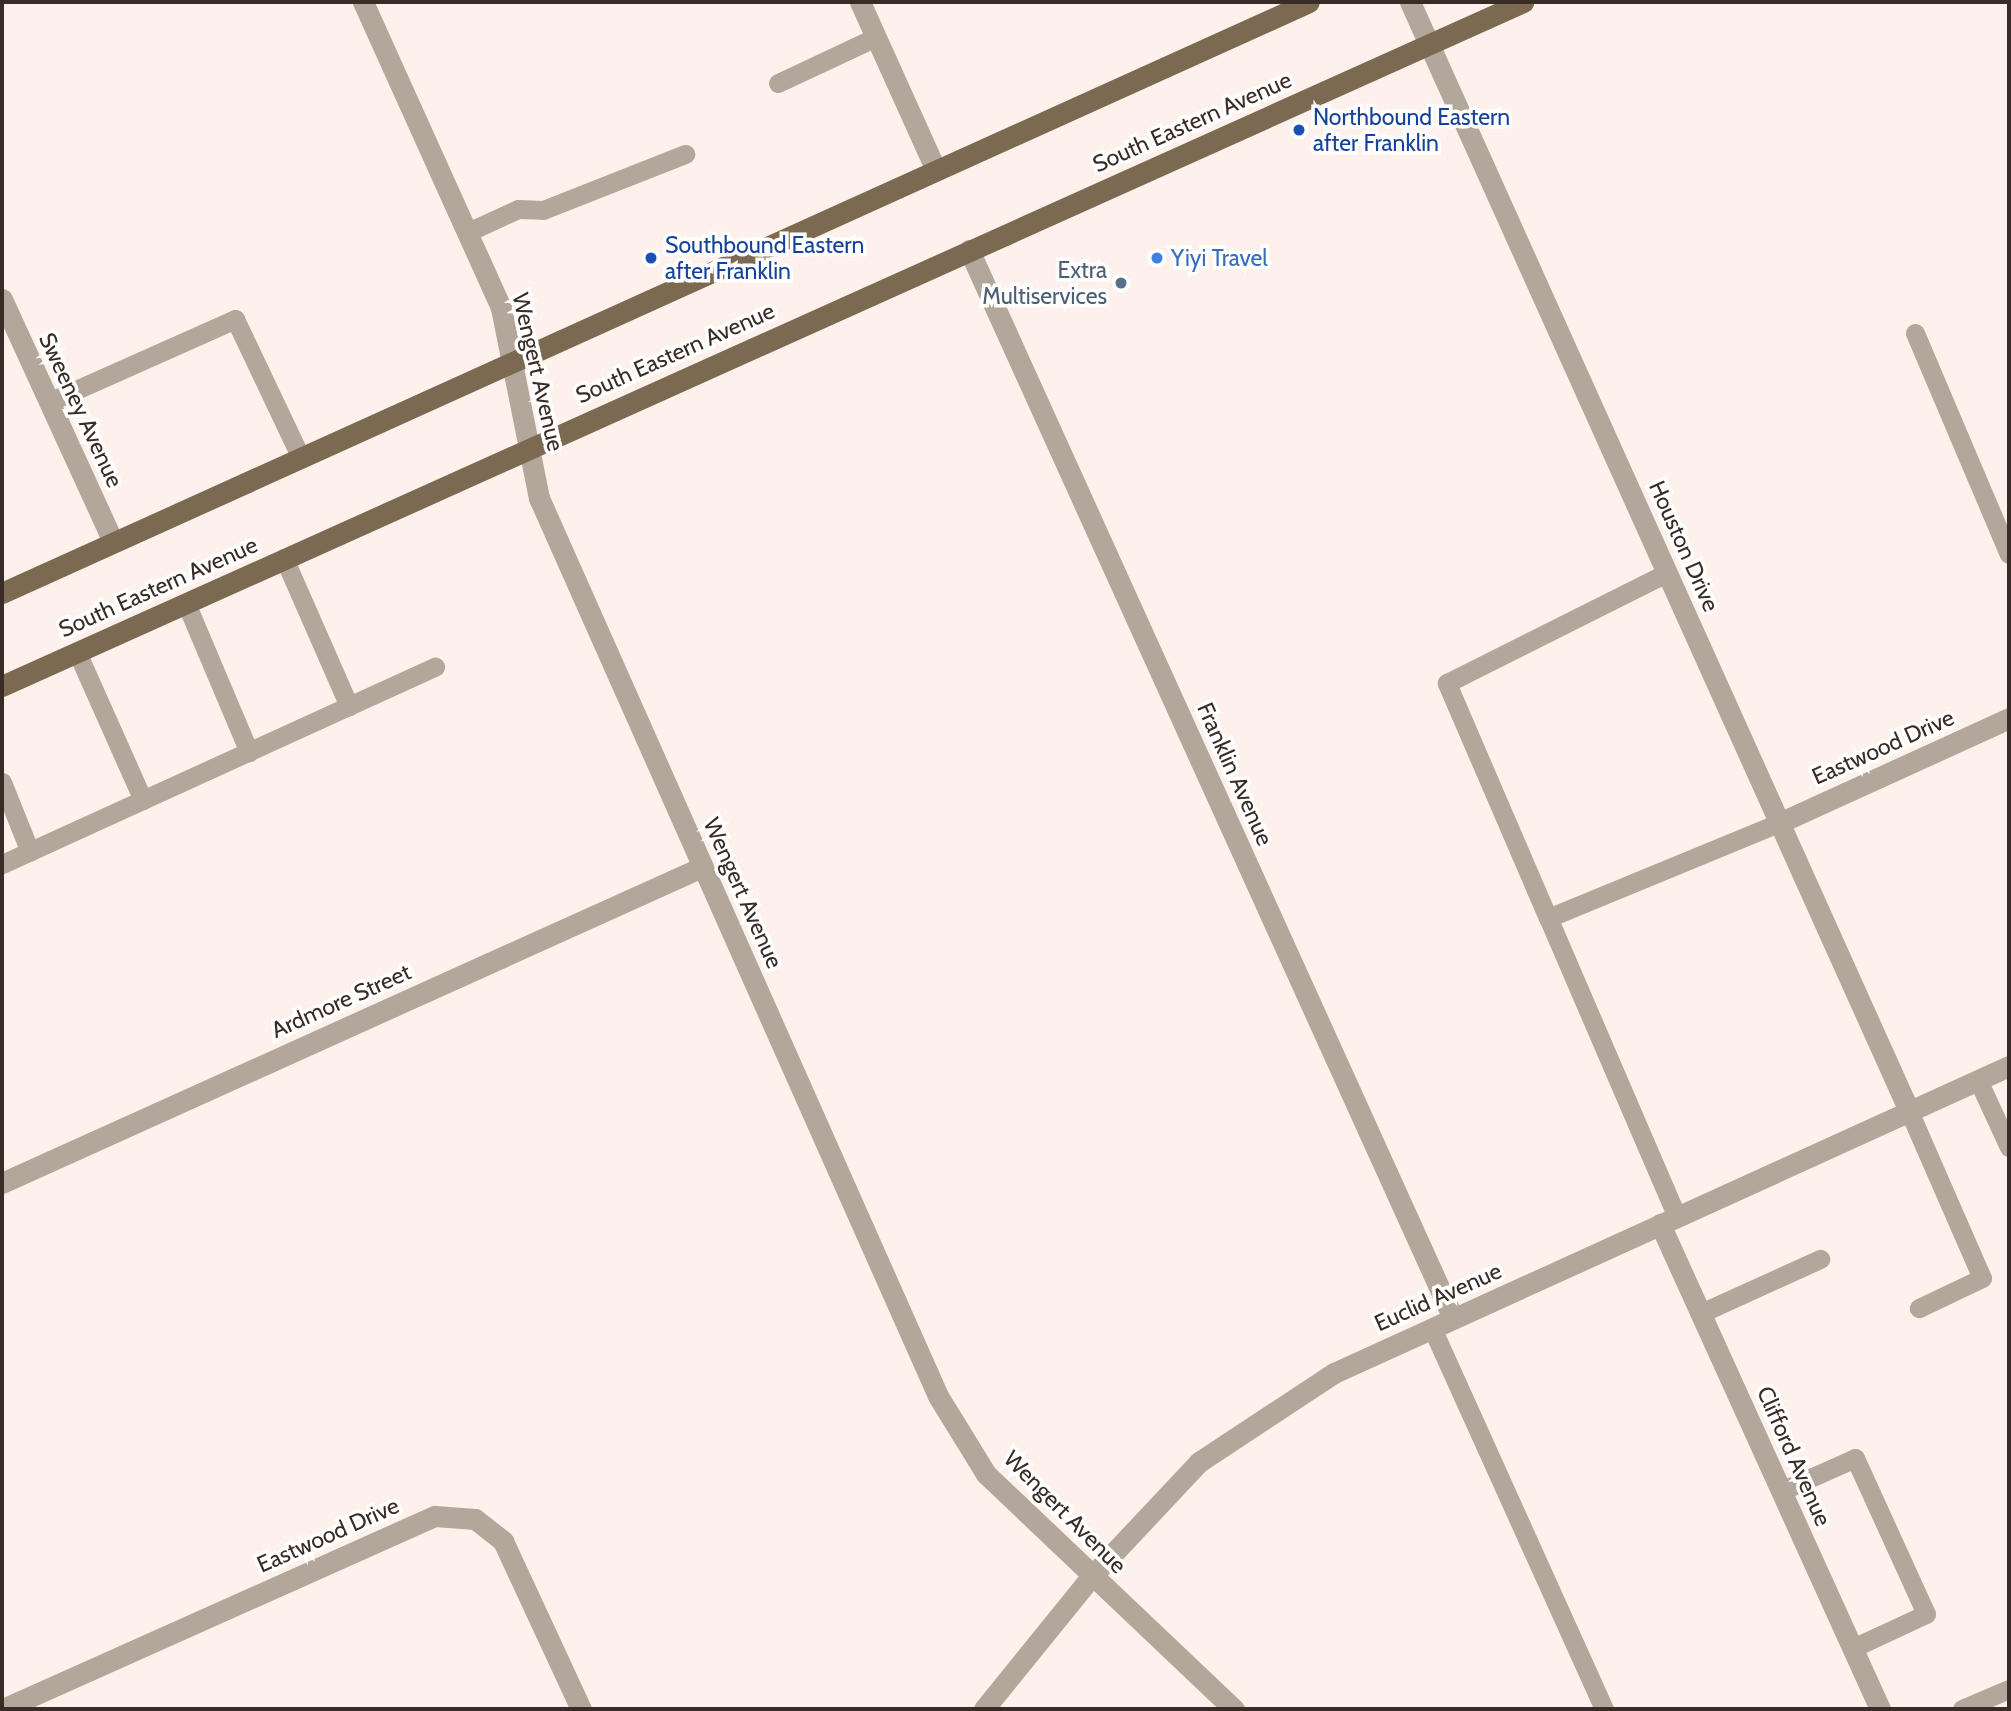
<!DOCTYPE html>
<html>
<head>
<meta charset="utf-8">
<style>
  body { margin:0 }
  #map { position:relative; width:2011px; height:1711px; overflow:hidden; background:#fef0ea; font-family:Cabin,sans-serif }
  div>[style] { position:absolute }
  .lane>* { height:19px; margin:-9.5px; padding:0 9.5px; transform-origin:9.5px; border-radius:9.5px; background:#b2a79a }
  .street>* { height:21px; margin:-10.5px; padding:0 10.5px; transform-origin:10.5px; border-radius:10.5px; background:#b2a79a }
  .primary>* { height:21px; margin:-10.5px; padding:0 10.5px; transform-origin:10.5px; border-radius:10.5px; background:#7b6951 }
  .dots>* { width:19px; height:19px; translate:-50% -50%; box-sizing:border-box; border:4px solid #fff; border-radius:50% }
  span { translate:-50% -50%; white-space:nowrap; text-align:center; line-height:1.15; -webkit-text-stroke:7px #fff; paint-order:stroke }
  .transit-label { font-size:23px; color:#164399 }
  .left { translate:0 -50%; text-align:left }
  .street-label { font-size:23px; color:#392c27 }
  .shop-label { font-size:23px; color:#366cbe }
  .service-label { font-size:23px; color:#4e5e75 }
  .right { translate:-100% -50%; text-align:right }
  .frame { position:absolute; inset:0; border:4px solid #392c27; pointer-events:none }
</style>
</head>
<body>
<div id="map">
  <div class="lane">
    <i style="left:778px;top:83px;width:108px;rotate:-25.1deg"></i>
    <i style="left:468px;top:232px;width:55px;rotate:-24.7deg"></i>
    <i style="left:518px;top:209px;width:25px;rotate:2deg"></i>
    <i style="left:543px;top:210px;width:153px;rotate:-21.5deg"></i>
    <i style="left:1915px;top:333px;width:240px;rotate:67deg"></i>
    <i style="left:49px;top:402px;width:204px;rotate:-24deg"></i>
    <i style="left:235px;top:319px;width:154px;rotate:64.6deg"></i>
    <i style="left:284px;top:558px;width:162px;rotate:66.3deg"></i>
    <i style="left:186px;top:603px;width:162px;rotate:67.1deg"></i>
    <i style="left:77px;top:652px;width:162px;rotate:66deg"></i>
    <i style="left:2px;top:782px;width:75px;rotate:68.2deg"></i>
    <i style="left:2px;top:864px;width:476px;rotate:-24.5deg"></i>
    <i style="left:1548px;top:918px;width:256px;rotate:-113.3deg"></i>
    <i style="left:1447px;top:683px;width:246px;rotate:-26.6deg"></i>
    <i style="left:1978px;top:1080px;width:74px;rotate:65.2deg"></i>
    <i style="left:1909px;top:1111px;width:182px;rotate:66.4deg"></i>
    <i style="left:1982px;top:1278px;width:70px;rotate:154.5deg"></i>
    <i style="left:1677px;top:1217px;width:326px;rotate:-113.3deg"></i>
    <i style="left:1548px;top:918px;width:250px;rotate:-22.4deg"></i>
    <i style="left:1701px;top:1313px;width:131px;rotate:-24.4deg"></i>
    <i style="left:1432px;top:1328px;width:418px;rotate:65.7deg"></i>
    <i style="left:1781px;top:1491px;width:81px;rotate:-24deg"></i>
    <i style="left:1855px;top:1458px;width:171px;rotate:65.5deg"></i>
    <i style="left:1926px;top:1614px;width:81px;rotate:155deg"></i>
    <i style="left:1962px;top:1709px;width:51px;rotate:-23.1deg"></i>
  </div>
  <div class="street">
    <i style="left:363px;top:2px;width:336px;rotate:65.7deg"></i>
    <i style="left:501px;top:308px;width:194px;rotate:78.7deg"></i>
    <i style="left:539px;top:498px;width:983px;rotate:66.04deg"></i>
    <i style="left:938px;top:1396px;width:92px;rotate:58.4deg"></i>
    <i style="left:986px;top:1474px;width:342px;rotate:43.5deg"></i>
    <i style="left:860px;top:2px;width:184px;rotate:65.7deg"></i>
    <i style="left:1410px;top:2px;width:1216px;rotate:65.77deg"></i>
    <i style="left:969px;top:250px;width:1173px;rotate:65.62deg"></i>
    <i style="left:2px;top:299px;width:267px;rotate:65.4deg"></i>
    <i style="left:1779px;top:823px;width:253px;rotate:-24.5deg"></i>
    <i style="left:2px;top:1183px;width:768px;rotate:-24.3deg"></i>
    <i style="left:1660px;top:1224px;width:533px;rotate:65.6deg"></i>
    <i style="left:3px;top:1709px;width:473px;rotate:-24.1deg"></i>
    <i style="left:435px;top:1516px;width:40px;rotate:4.3deg"></i>
    <i style="left:475px;top:1519px;width:36px;rotate:38deg"></i>
    <i style="left:503px;top:1541px;width:185px;rotate:65.1deg"></i>
    <i style="left:984px;top:1709px;width:170px;rotate:-51deg"></i>
    <i style="left:1091px;top:1577px;width:158px;rotate:-46.8deg"></i>
    <i style="left:1199px;top:1462px;width:162px;rotate:-33.4deg"></i>
    <i style="left:1334px;top:1373px;width:742px;rotate:-24.46deg"></i>
  </div>
  <div class="primary">
    <i style="left:2px;top:593px;width:1434px;rotate:-24.33deg"></i>
    <i style="left:2px;top:686px;width:1668px;rotate:-24.21deg"></i>
  </div>
  <div class="dots">
    <i style="left:1299px;top:130px;background:#1a4fb4"></i>
    <i style="left:651px;top:258px;background:#1a4fb4"></i>
    <i style="left:1157px;top:258px;background:#3f7fe0"></i>
    <i style="left:1121px;top:283px;background:#5c6f8a"></i>
  </div>
  <div class="transit-label">
    <span class="left" style="left:1313px;top:130px">Northbound Eastern<br>after Franklin</span>
    <span class="left" style="left:665px;top:258px">Southbound Eastern<br>after Franklin</span>
  </div>
  <div class="street-label">
    <span style="left:1192px;top:122px;rotate:-24deg">South Eastern Avenue</span>
    <span style="left:675px;top:353px;rotate:-24deg">South Eastern Avenue</span>
    <span style="left:538px;top:372px;rotate:77deg">Wengert Avenue</span>
    <span style="left:81px;top:410px;rotate:65deg">Sweeney Avenue</span>
    <span style="left:1684px;top:546px;rotate:66deg">Houston Drive</span>
    <span style="left:158px;top:587px;rotate:-24deg">South Eastern Avenue</span>
    <span style="left:1883px;top:747px;rotate:-24deg">Eastwood Drive</span>
    <span style="left:1235px;top:774px;rotate:66deg">Franklin Avenue</span>
    <span style="left:743px;top:893px;rotate:66deg">Wengert Avenue</span>
    <span style="left:341px;top:1001px;rotate:-24deg">Ardmore Street</span>
    <span style="left:1438px;top:1297px;rotate:-24deg">Euclid Avenue</span>
    <span style="left:1794px;top:1456px;rotate:66deg">Clifford Avenue</span>
    <span style="left:1065px;top:1512px;rotate:45deg">Wengert Avenue</span>
    <span style="left:328px;top:1535px;rotate:-24deg">Eastwood Drive</span>
  </div>
  <div class="shop-label">
    <span class="left" style="left:1171px;top:258px">Yiyi Travel</span>
  </div>
  <div class="service-label">
    <span class="right" style="left:1107px;top:283px">Extra<br>Multiservices</span>
  </div>
  <div class="frame"></div>
</div>
</body>
</html>
